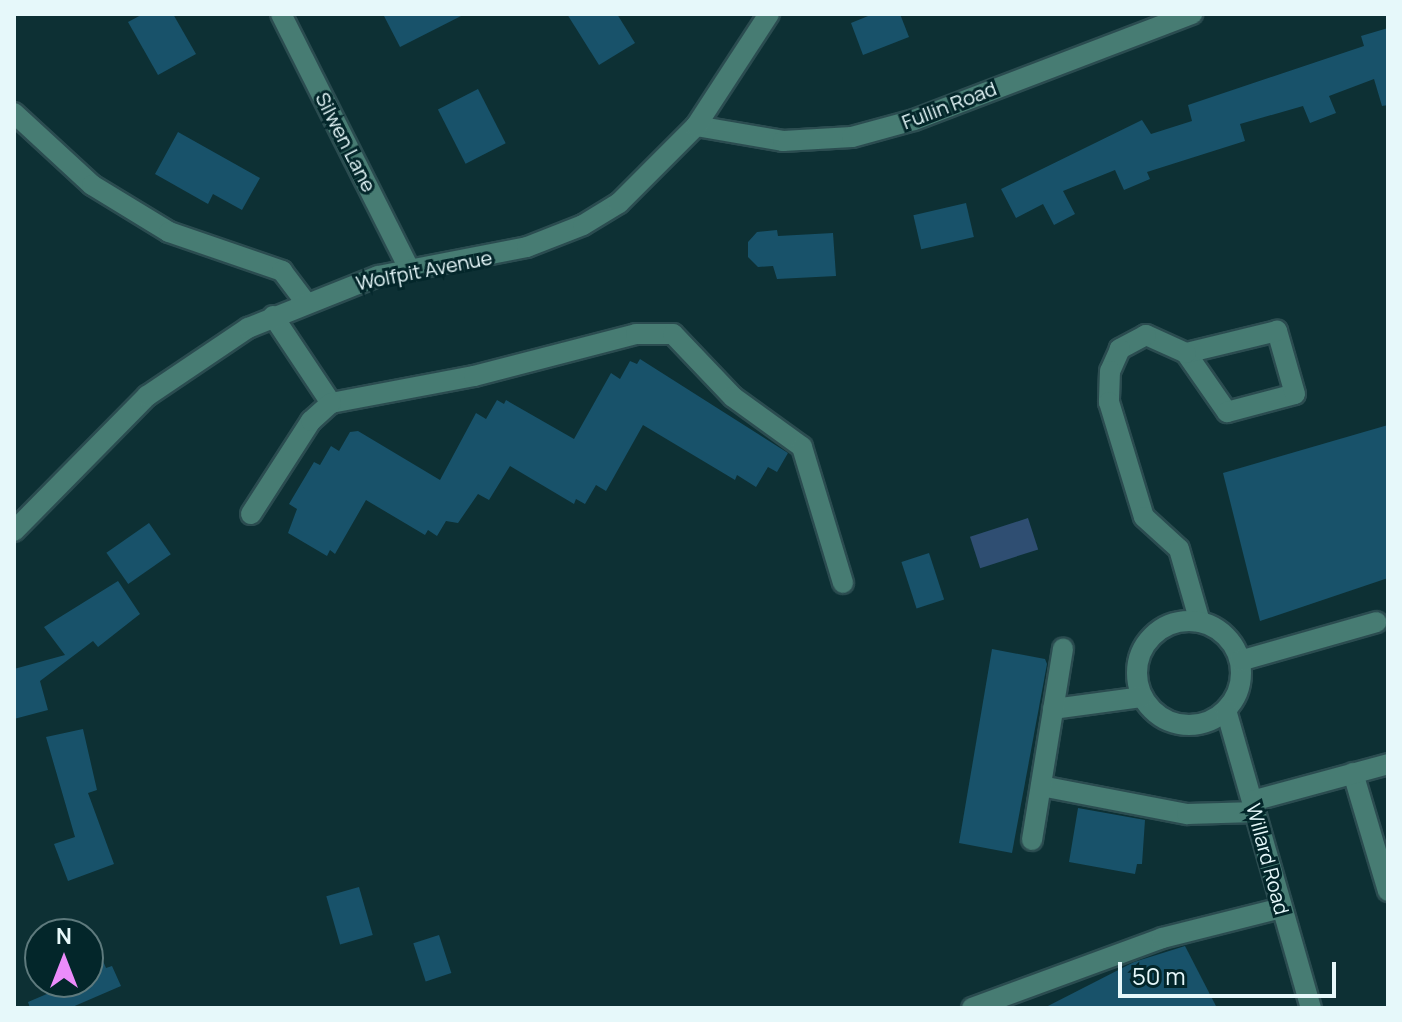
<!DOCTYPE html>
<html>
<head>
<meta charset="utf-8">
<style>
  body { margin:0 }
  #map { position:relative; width:1402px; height:1022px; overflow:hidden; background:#0d3034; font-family:Manrope,sans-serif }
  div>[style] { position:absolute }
  .water>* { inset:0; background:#2f4e72; transform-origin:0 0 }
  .building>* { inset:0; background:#18526a; transform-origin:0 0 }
  .roads { filter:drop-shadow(2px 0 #2b4c50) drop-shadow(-2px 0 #2b4c50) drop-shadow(0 2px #2b4c50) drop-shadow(0 -2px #2b4c50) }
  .minor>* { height:20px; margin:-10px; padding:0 10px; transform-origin:10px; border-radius:10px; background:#477c73 }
  .minor>.ring { margin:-10px; padding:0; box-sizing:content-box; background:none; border:20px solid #477c73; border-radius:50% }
  span { translate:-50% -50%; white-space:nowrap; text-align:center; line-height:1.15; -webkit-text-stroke:6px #03262a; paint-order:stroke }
  .street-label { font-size:20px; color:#e6f8fa }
  .frame { position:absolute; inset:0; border:16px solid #e6f8fa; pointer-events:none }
  .north { position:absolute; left:24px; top:918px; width:80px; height:80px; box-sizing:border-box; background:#03262a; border:2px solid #5e7a7d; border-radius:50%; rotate:0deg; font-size:22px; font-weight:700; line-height:32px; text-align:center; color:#e6f8fa }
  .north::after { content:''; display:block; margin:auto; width:28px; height:36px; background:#ec8cfb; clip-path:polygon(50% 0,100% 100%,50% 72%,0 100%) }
  .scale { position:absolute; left:1118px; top:962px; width:218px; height:36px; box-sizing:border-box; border:4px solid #e6f8fa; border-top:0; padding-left:10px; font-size:24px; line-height:28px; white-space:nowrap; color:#e6f8fa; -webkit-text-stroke:6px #03262a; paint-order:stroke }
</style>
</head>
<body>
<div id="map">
  <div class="water">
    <i style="left:1028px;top:518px;width:33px;height:61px;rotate:72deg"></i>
  </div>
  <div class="building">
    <i style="clip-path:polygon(143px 14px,173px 14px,196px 54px,158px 75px,128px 22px)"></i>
    <i style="clip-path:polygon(383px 14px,465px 14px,400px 47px)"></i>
    <i style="clip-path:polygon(567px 14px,617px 14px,635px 43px,599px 65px)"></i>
    <i style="clip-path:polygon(873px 14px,900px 14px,909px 37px,863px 55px,851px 23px)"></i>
    <i style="clip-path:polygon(1388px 28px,1388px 105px,1382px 106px,1374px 79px,1329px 96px,1336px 113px,1310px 123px,1303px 106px,1240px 124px,1245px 141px,1147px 172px,1150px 179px,1124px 190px,1115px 170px,1063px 191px,1075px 214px,1054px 225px,1043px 204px,1016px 218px,1001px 189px,1142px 120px,1151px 134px,1192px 121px,1188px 105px,1364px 46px,1361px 36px)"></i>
    <i style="left:478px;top:89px;width:61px;height:45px;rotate:63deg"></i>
    <i style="clip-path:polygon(178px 132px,260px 178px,242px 210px,213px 194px,208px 204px,155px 174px)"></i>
    <i style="left:966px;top:203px;width:35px;height:54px;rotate:77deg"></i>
    <i style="clip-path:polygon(777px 230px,778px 236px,833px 233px,836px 276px,777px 279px,773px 266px,758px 267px,748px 257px,748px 242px,757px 232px)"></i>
    <i style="clip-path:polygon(640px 359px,788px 453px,777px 472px,768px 467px,756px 487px,737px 475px,735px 480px,643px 425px,606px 491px,596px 485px,585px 504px,576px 499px,574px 504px,510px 466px,489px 500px,478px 494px,458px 523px,446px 521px,437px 536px,428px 530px,425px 535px,366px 500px,335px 554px,330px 550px,327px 556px,288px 533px,297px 509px,289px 504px,314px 462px,320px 465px,331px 446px,339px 451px,350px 432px,358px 431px,440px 480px,476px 413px,486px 419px,497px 400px,504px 404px,506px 400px,574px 439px,611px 373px,620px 379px,630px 361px,637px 364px)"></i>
    <i style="clip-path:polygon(1388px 425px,1388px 578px,1260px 621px,1223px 473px)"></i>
    <i style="left:149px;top:523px;width:38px;height:52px;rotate:55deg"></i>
    <i style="left:929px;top:553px;width:49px;height:29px;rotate:72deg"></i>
    <i style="clip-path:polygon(118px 581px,140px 614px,98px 647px,93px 641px,40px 681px,48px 710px,14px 719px,14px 669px,65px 655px,44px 627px)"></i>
    <i style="clip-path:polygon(992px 649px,1045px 659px,1047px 664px,1012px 853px,959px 843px)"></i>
    <i style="clip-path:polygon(83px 729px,97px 790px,88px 793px,114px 864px,68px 881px,54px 844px,75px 837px,46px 737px)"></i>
    <i style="clip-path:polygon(1078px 808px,1145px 820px,1142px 864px,1137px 864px,1135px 874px,1069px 862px)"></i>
    <i style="left:359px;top:887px;width:50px;height:34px;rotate:74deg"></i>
    <i style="clip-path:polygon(88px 926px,106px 968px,112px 966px,121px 986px,70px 1008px,30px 1008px,28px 1002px,75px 982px,88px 982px)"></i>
    <i style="left:439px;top:935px;width:40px;height:27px;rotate:72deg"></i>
    <i style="clip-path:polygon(1185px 946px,1217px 1008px,1044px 1008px,1134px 962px)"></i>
  </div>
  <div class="roads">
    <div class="minor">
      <i style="left:281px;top:14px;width:287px;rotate:63.3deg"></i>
      <i style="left:14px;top:113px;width:106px;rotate:42.7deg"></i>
      <i style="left:92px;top:185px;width:90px;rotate:31.4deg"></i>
      <i style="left:169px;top:232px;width:120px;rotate:19deg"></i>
      <i style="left:282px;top:271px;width:38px;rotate:53deg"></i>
      <i style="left:696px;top:126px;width:88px;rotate:9.8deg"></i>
      <i style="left:783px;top:141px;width:69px;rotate:-3.3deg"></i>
      <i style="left:852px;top:137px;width:64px;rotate:-15.3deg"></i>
      <i style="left:914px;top:120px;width:298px;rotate:-20.9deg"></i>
      <i style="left:273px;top:316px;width:105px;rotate:56.3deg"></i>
      <i style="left:331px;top:403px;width:146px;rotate:-10.7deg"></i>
      <i style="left:474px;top:376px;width:167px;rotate:-14.5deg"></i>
      <i style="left:636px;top:334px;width:37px"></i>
      <i style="left:673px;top:334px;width:87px;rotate:46.4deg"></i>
      <i style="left:733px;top:397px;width:85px;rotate:35.9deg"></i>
      <i style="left:802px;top:447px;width:142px;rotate:73.2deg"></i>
      <i style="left:1186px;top:353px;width:72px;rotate:55.2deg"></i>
      <i style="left:1227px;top:412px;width:70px;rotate:-14.8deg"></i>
      <i style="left:1295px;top:394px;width:66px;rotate:-105.9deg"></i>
      <i style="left:1277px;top:331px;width:94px;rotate:166.4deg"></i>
      <i style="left:1186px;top:353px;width:44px;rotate:-155.8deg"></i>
      <i style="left:1146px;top:335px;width:30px;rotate:152deg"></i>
      <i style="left:1120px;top:349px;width:24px;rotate:114deg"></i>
      <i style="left:1110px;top:371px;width:31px;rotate:92deg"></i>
      <i style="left:1109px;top:402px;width:120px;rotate:73.1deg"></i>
      <i style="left:1144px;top:517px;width:47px;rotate:42.4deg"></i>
      <i style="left:1179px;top:549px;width:76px;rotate:74deg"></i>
      <i style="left:251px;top:514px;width:111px;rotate:-57.2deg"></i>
      <i style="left:311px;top:421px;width:27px;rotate:-42deg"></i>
      <i style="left:14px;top:531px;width:190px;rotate:-45.4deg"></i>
      <i style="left:147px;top:396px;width:122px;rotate:-34deg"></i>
      <i style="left:248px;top:328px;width:140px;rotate:-21.8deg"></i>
      <i style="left:378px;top:276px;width:152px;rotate:-11deg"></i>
      <i style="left:527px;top:247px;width:60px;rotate:-21.4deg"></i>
      <i style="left:583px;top:225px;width:42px;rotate:-31.4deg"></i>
      <i style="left:619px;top:203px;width:109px;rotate:-45deg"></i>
      <i style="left:696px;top:126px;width:134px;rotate:-56.9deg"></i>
      <i class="ring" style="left:1137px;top:621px;width:84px;height:84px"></i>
      <i style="left:1240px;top:661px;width:142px;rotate:-15.9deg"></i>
      <i style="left:1053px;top:709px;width:90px;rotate:-7.7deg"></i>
      <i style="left:1226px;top:710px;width:310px;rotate:74.1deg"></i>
      <i style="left:1353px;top:773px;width:123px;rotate:73.5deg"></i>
      <i style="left:1041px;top:786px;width:149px;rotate:10.9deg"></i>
      <i style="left:1187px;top:814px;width:69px;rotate:-1.7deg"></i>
      <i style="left:1252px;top:801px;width:141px;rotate:-15.2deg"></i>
      <i style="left:1032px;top:840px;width:194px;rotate:-80.8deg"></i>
      <i style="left:972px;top:1008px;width:202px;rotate:-20.2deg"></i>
      <i style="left:1162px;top:938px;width:123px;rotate:-14.1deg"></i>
    </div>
  </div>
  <div class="street-label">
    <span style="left:949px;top:105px;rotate:-21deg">Fullin Road</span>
    <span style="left:346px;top:142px;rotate:63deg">Silwen Lane</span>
    <span style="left:424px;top:270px;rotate:-11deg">Wolfpit Avenue</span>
    <span style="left:1268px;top:859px;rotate:75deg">Willard Road</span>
  </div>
  <div class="frame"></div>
  <div class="north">N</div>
  <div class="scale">50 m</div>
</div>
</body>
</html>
